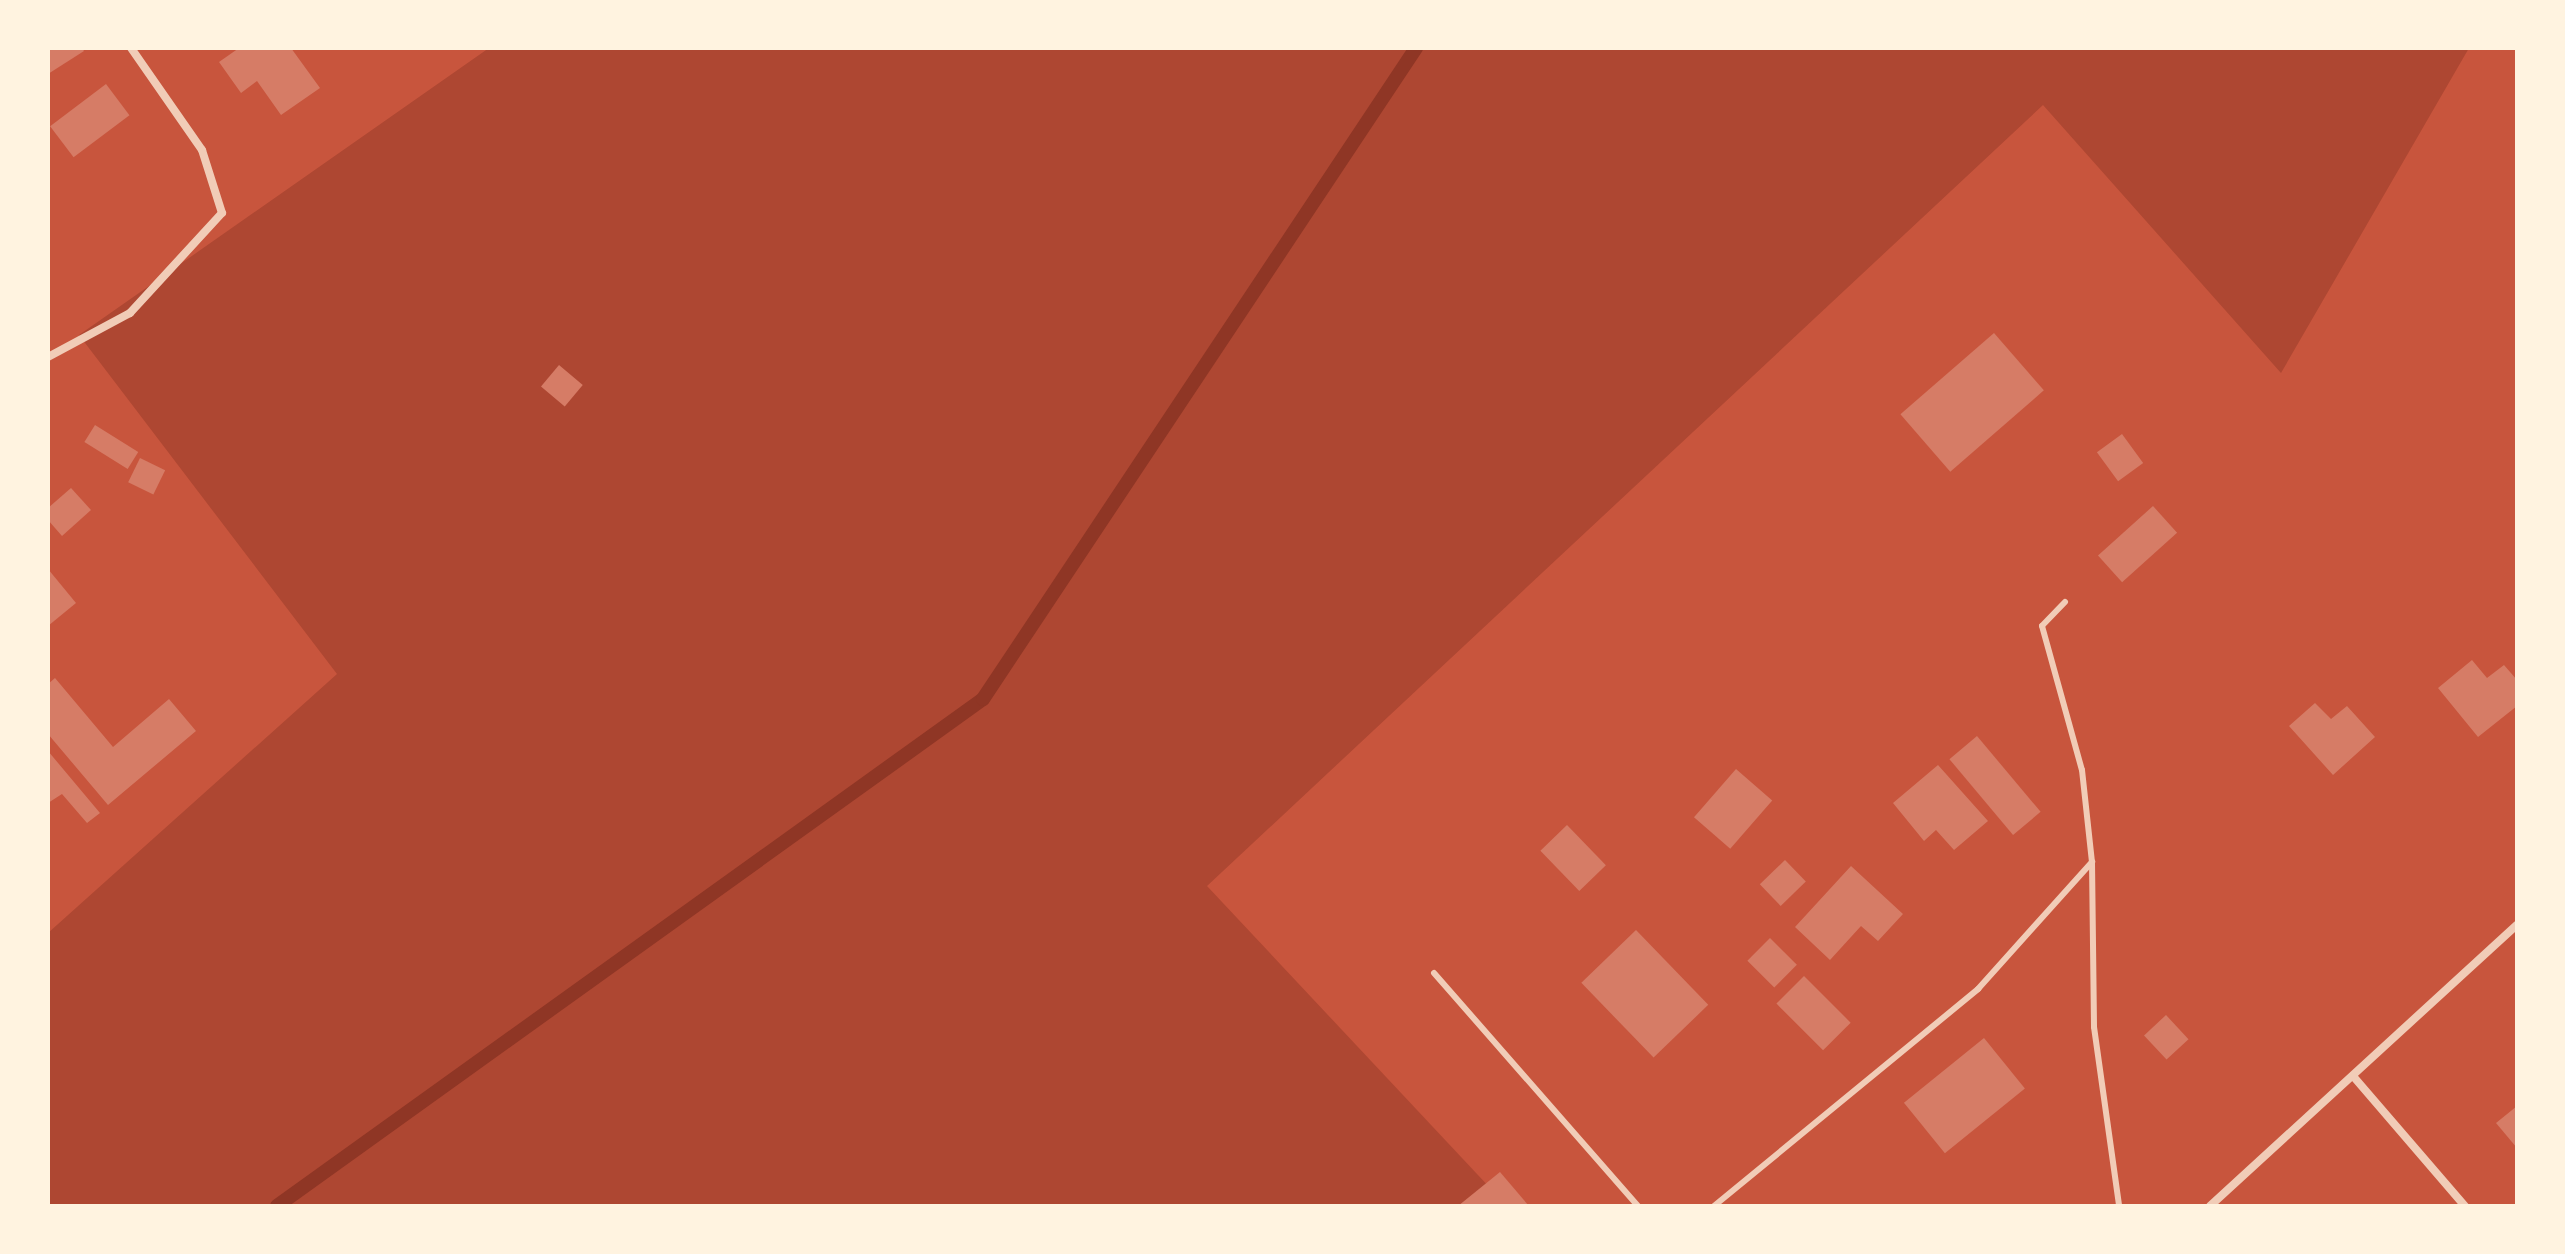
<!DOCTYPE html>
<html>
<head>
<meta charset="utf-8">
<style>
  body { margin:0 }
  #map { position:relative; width:2565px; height:1254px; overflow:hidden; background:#c8553d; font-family:"Varela Round",sans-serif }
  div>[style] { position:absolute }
  .green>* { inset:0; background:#ae4732 }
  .stream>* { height:14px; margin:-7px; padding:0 7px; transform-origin:7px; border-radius:7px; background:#8f3625 }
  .building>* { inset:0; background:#d67c66; transform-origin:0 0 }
  .service>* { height:6px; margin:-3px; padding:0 3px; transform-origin:3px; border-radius:3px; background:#f1ccb7 }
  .minor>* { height:8px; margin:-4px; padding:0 4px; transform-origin:4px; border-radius:4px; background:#f1ccb7 }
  span { translate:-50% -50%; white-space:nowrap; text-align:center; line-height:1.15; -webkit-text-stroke:7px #fff3e0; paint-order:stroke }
  .frame { position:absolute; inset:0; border:50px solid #fff3e0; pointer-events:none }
</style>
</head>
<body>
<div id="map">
  <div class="green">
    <i style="clip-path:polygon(489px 48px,2469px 48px,2281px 373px,2043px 105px,1207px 886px,1507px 1206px,48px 1206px,48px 933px,337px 674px,79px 335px)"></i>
  </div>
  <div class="stream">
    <i style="left:277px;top:1206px;width:869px;rotate:-35.68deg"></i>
    <i style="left:983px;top:699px;width:782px;rotate:-56.37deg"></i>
  </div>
  <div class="building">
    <i style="clip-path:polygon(48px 48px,82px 48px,84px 51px,48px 74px)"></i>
    <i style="clip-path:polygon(239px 48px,291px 48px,320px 88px,281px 115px,257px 81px,241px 93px,219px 62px)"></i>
    <i style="left:106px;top:84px;width:39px;height:70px;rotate:53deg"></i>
    <i style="left:1994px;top:333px;width:76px;height:124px;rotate:49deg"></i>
    <i style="left:559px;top:365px;width:31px;height:28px;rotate:40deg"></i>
    <i style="left:95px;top:425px;width:51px;height:20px;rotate:32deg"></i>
    <i style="left:2122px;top:434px;width:36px;height:31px;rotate:54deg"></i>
    <i style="left:140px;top:458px;width:28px;height:27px;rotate:26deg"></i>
    <i style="clip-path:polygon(71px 488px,91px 510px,62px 536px,48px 520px,48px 508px)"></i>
    <i style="left:2153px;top:506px;width:36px;height:74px;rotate:48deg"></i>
    <i style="clip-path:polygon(48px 569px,76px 603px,48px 626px)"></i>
    <i style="clip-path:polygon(2472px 660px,2487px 678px,2504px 665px,2517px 680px,2517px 706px,2478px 737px,2438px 688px)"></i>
    <i style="clip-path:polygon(55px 678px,113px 747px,169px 699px,196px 731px,108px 805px,48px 734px,48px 684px)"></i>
    <i style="clip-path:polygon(2315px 703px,2331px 719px,2347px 706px,2375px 737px,2333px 775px,2289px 726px)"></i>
    <i style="left:1977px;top:736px;width:99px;height:36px;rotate:50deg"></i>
    <i style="clip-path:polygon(48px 751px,100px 813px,87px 823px,62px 794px,48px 803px)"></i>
    <i style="clip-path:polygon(1938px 765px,1988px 821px,1954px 850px,1936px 830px,1924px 841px,1893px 803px)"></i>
    <i style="left:1736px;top:769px;width:48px;height:64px;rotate:41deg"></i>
    <i style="left:1567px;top:825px;width:56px;height:37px;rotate:46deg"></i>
    <i style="left:1785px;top:860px;width:30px;height:35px;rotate:46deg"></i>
    <i style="clip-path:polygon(1851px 866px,1903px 914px,1878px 941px,1861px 926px,1830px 960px,1795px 927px)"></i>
    <i style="left:1636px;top:930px;width:104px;height:76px;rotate:46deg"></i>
    <i style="left:1770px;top:938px;width:38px;height:32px;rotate:45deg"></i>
    <i style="left:1804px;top:976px;width:66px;height:39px;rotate:45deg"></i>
    <i style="left:2166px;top:1015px;width:33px;height:30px;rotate:47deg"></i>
    <i style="left:1984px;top:1038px;width:65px;height:103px;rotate:51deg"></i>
    <i style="clip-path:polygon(2517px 1106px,2517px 1148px,2496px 1123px)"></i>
    <i style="clip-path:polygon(1500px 1172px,1529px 1206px,1458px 1206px)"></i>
  </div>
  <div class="service">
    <i style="left:2065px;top:602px;width:33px;rotate:134deg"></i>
    <i style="left:2042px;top:626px;width:149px;rotate:74.5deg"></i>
    <i style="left:2082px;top:770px;width:93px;rotate:83.8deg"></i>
    <i style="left:2092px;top:862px;width:165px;rotate:89.3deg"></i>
    <i style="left:2094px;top:1027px;width:181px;rotate:82deg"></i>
    <i style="left:1434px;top:973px;width:310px;rotate:48.8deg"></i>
    <i style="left:1714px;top:1206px;width:342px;rotate:-39.4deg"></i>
    <i style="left:1978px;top:989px;width:171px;rotate:-48.1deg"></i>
  </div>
  <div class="minor">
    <i style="left:48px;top:357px;width:93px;rotate:-28.2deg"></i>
    <i style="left:130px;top:313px;width:136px;rotate:-47.4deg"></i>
    <i style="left:222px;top:213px;width:66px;rotate:-107.6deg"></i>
    <i style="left:202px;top:150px;width:124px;rotate:-124.8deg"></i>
    <i style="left:2353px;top:1076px;width:172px;rotate:49.3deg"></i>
    <i style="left:2210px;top:1206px;width:416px;rotate:-42.5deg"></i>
  </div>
  <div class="frame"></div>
</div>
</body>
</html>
